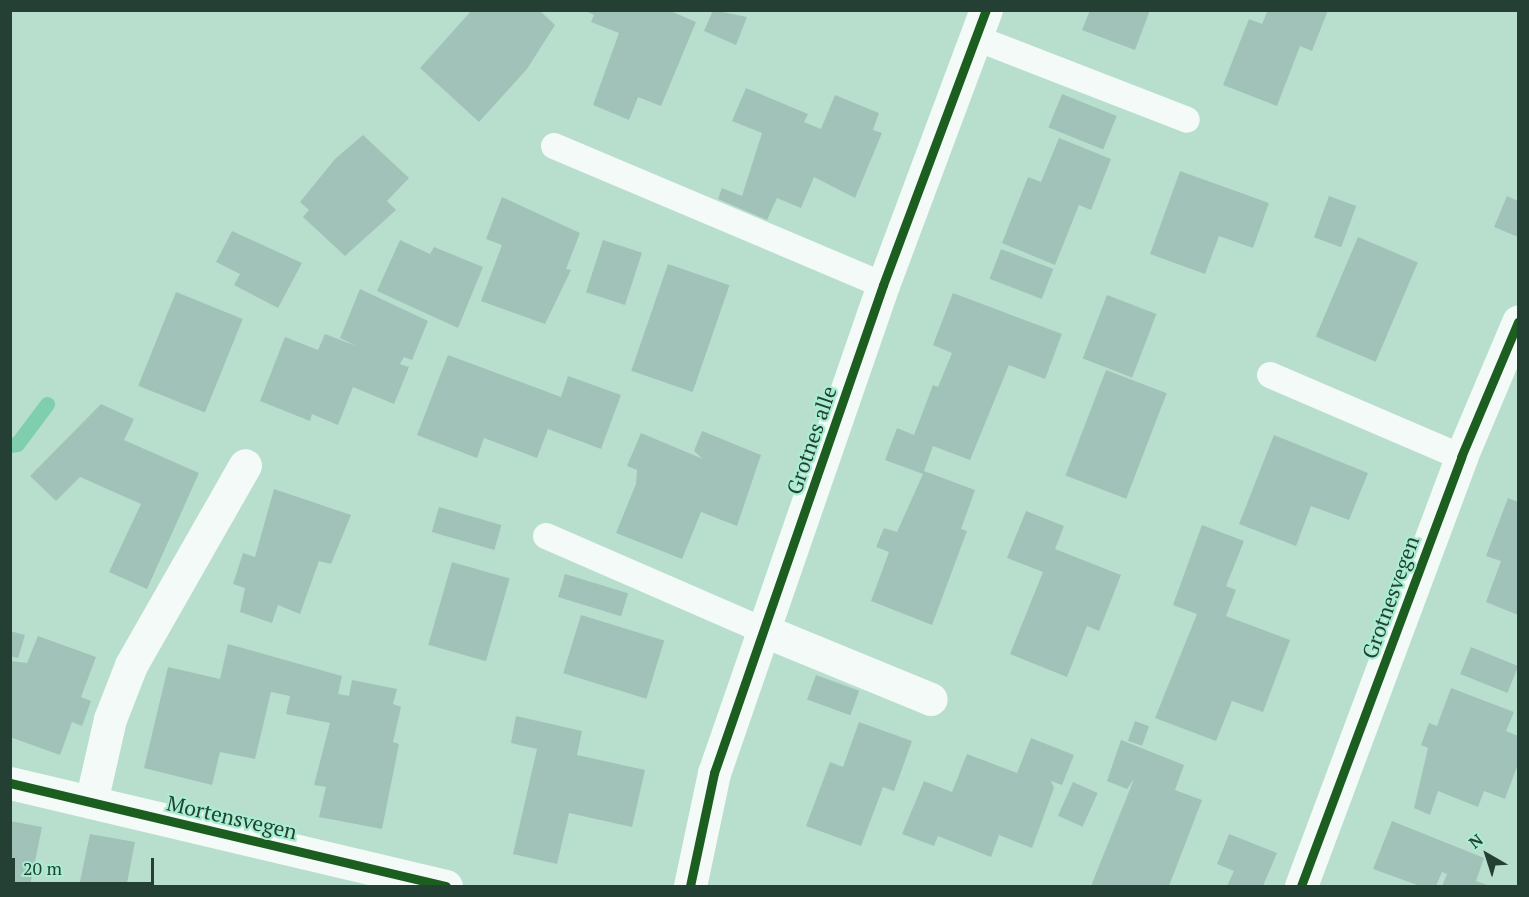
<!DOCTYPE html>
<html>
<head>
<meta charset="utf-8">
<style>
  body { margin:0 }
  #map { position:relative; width:1529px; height:897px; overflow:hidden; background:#b8dfce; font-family:"PT Serif",serif }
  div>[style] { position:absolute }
  .stream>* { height:15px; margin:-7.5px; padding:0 7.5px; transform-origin:7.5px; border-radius:7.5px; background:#7fceae }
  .building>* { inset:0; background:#a1c2b9; transform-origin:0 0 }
  .lane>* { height:26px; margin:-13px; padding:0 13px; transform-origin:13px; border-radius:13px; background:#f4faf8 }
  .street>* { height:33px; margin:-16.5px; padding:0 16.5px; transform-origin:16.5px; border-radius:16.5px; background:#f4faf8 }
  .cycleway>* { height:9px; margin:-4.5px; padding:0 4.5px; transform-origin:4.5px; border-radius:4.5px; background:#1b5e20 }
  span { translate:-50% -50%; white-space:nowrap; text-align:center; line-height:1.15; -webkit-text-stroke:4.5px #a9eed0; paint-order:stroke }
  .street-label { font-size:21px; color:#244035 }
  .frame { position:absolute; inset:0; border:12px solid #244035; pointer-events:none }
  .north { position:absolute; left:1457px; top:825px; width:60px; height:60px; -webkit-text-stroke:4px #a9eed0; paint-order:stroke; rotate:321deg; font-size:16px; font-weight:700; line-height:24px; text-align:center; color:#244035 }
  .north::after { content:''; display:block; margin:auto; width:21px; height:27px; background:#244035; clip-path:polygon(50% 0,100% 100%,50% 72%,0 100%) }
  .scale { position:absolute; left:12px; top:858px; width:142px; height:27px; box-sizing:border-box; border:3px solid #244035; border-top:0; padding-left:8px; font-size:18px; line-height:21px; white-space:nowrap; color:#244035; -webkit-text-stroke:4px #a9eed0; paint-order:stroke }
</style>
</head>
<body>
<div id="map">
  <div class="stream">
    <i style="left:10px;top:445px;width:7px;rotate:-8deg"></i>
    <i style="left:17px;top:444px;width:50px;rotate:-53.1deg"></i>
  </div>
  <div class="building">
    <i style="clip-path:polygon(472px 10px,539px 10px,555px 25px,527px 69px,479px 122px,420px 68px)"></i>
    <i style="clip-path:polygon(583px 10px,668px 10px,696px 22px,661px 106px,638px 97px,629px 120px,593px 105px,619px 33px,591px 22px,594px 15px)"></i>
    <i style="clip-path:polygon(713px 10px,747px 17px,736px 45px,704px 31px)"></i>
    <i style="clip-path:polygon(1090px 10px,1150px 10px,1135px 50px,1082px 30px)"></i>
    <i style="clip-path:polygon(1268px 10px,1328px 10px,1312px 51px,1300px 46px,1277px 106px,1223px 85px,1249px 19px,1262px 24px)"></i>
    <i style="clip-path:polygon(746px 88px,808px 114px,804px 122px,821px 129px,835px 95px,879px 113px,873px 130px,882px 133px,855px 198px,814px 177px,801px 208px,777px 198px,767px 220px,718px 199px,722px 188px,742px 196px,762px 133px,732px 121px)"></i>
    <i style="left:1062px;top:94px;width:59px;height:36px;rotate:22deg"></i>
    <i style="clip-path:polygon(363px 135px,409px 178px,387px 201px,396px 210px,345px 256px,303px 217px,309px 210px,300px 202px,335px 159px)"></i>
    <i style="clip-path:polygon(1059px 138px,1111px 159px,1091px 210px,1079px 205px,1055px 265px,1002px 243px,1028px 177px,1041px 182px)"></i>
    <i style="clip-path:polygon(1180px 171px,1269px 203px,1253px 248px,1219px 236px,1205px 274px,1150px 254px)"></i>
    <i style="left:1329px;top:196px;width:29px;height:44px;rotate:20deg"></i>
    <i style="clip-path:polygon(1507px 196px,1518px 201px,1518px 237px,1494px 227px)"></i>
    <i style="clip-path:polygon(502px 197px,580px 233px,566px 269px,571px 270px,545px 324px,481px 301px,502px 245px,486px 239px)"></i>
    <i style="clip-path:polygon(232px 231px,302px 263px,278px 308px,234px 285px,240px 274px,216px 262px)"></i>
    <i style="left:1358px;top:237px;width:65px;height:108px;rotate:23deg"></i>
    <i style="clip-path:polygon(400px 240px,430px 254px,434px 247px,483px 267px,458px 328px,377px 291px)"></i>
    <i style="left:603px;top:240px;width:41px;height:55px;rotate:18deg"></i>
    <i style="left:1001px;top:249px;width:56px;height:32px;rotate:21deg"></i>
    <i style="left:668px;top:264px;width:65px;height:113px;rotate:19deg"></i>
    <i style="clip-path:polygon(360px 289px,428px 321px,412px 360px,404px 357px,400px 364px,409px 367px,394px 404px,353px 387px,338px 425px,312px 414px,310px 421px,260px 401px,285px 337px,318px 350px,325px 334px,356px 346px,340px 338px)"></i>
    <i style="left:176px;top:292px;width:72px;height:101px;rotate:22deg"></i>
    <i style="clip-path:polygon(953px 293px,1062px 334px,1045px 379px,1009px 365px,970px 460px,933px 446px,924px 471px,975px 490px,961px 529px,967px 531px,932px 625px,871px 601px,889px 552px,876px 547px,884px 528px,897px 532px,923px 474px,885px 460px,897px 428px,914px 435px,933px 385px,938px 387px,952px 353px,933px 345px)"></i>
    <i style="left:1107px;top:295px;width:53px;height:68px;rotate:21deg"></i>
    <i style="clip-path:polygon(448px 355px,561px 397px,568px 376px,621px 395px,601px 449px,548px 429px,537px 458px,484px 438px,477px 458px,417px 435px)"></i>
    <i style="left:1106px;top:370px;width:65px;height:113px;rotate:21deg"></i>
    <i style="clip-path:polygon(101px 404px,134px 419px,124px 440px,199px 473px,147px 589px,109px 572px,141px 504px,80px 477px,56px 501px,30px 476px)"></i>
    <i style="clip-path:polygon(702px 431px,761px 455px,737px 526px,701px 512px,682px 559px,616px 533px,636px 484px,637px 470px,627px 466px,641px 433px,703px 459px,694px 451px)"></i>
    <i style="clip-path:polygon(1274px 435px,1368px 473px,1349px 520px,1311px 506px,1296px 546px,1239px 524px)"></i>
    <i style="clip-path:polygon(274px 489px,351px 515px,331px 564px,319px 561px,300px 614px,278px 605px,272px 623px,240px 612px,245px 588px,233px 584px,243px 553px,255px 557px)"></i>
    <i style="clip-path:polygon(1508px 498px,1518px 502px,1518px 615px,1486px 602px,1501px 561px,1486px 556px)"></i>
    <i style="left:439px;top:507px;width:65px;height:26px;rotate:16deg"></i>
    <i style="clip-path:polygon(1026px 511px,1064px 526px,1055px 549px,1121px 575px,1099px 631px,1087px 626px,1067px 677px,1010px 654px,1043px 572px,1007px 558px)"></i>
    <i style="clip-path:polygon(1202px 525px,1244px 541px,1226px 586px,1236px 590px,1226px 616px,1290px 640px,1263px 712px,1232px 701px,1216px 741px,1155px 718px,1197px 614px,1173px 605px)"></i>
    <i style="left:452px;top:562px;width:60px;height:86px;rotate:16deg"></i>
    <i style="left:565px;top:574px;width:66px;height:24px;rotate:17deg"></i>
    <i style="left:581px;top:615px;width:87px;height:61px;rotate:17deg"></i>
    <i style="clip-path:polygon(10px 631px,25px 635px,18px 658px,10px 656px)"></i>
    <i style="clip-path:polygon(38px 636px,96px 657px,81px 697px,91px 701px,82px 726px,72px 722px,60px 755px,10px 737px,10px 661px,27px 663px)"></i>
    <i style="clip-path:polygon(228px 644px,342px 676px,338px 694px,349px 696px,352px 680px,397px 689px,393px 704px,401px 707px,393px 742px,399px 744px,382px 829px,319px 817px,326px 787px,314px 785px,330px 723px,286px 714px,290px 696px,271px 692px,255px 759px,220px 752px,212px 785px,144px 768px,168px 667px,220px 679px)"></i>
    <i style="left:1471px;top:647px;width:51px;height:29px;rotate:22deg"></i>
    <i style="left:816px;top:675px;width:46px;height:26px;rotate:20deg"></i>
    <i style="clip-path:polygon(1451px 688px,1514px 712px,1506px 731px,1518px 736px,1518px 764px,1505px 799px,1484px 791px,1478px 807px,1438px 791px,1430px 815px,1414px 808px,1428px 748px,1421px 745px,1429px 723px,1437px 726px)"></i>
    <i style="clip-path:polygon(516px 716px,582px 731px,577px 755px,645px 770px,632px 827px,569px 813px,557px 864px,513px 854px,537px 749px,511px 743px)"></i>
    <i style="left:1135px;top:721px;width:15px;height:21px;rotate:20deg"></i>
    <i style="clip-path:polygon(859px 722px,912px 741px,894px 791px,883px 787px,861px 846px,806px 826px,830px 762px,843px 767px)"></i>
    <i style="clip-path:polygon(1031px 738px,1074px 755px,1062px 785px,1051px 781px,1054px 788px,1032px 848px,999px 835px,991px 857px,938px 836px,934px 846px,902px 834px,924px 781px,952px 792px,967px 754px,1017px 773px)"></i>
    <i style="clip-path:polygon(1121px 740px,1184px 765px,1175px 790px,1202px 800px,1169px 886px,1091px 886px,1134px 779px,1127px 789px,1107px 781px)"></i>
    <i style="left:1073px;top:782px;width:27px;height:37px;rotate:24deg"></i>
    <i style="clip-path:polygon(10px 821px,42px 827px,30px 886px,10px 886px)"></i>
    <i style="clip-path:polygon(1392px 821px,1484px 858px,1476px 881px,1490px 886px,1442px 886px,1447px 874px,1442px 872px,1436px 886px,1420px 886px,1373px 869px)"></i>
    <i style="clip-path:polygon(90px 834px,135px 842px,127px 883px,140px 886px,79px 886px)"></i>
    <i style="clip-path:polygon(1229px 834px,1277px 853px,1263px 886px,1227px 886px,1234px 871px,1217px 864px)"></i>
  </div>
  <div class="lane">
    <i style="left:976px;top:38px;width:226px;rotate:21.2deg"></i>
    <i style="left:554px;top:146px;width:357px;rotate:22.9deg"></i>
    <i style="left:1270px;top:375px;width:208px;rotate:23.2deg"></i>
    <i style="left:546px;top:536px;width:239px;rotate:23.5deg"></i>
  </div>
  <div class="street">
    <i style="left:765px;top:631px;width:179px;rotate:22.3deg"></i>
    <i style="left:10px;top:783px;width:448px;rotate:13.3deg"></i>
    <i style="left:91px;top:802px;width:85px;rotate:-77.1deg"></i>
    <i style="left:110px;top:719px;width:58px;rotate:-68.7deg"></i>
    <i style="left:131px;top:665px;width:230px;rotate:-60.3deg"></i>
    <i style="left:690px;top:886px;width:116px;rotate:-78deg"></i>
    <i style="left:714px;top:773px;width:516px;rotate:-70.9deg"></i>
    <i style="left:883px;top:285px;width:294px;rotate:-69.5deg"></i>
    <i style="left:1301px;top:886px;width:458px;rotate:-69.5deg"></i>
    <i style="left:1461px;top:457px;width:147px;rotate:-67.1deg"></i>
  </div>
  <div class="cycleway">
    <i style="left:10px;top:783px;width:448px;rotate:13.3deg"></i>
    <i style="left:690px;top:886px;width:116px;rotate:-78deg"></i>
    <i style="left:714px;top:773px;width:516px;rotate:-70.9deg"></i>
    <i style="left:883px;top:285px;width:294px;rotate:-69.5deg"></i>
    <i style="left:1301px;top:886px;width:458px;rotate:-69.5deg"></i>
    <i style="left:1461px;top:457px;width:147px;rotate:-67.1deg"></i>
  </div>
  <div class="street-label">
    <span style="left:811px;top:440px;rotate:-71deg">Grotnes alle</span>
    <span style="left:1390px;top:597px;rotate:-70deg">Grotnesvegen</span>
    <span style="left:232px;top:817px;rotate:13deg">Mortensvegen</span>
  </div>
  <div class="frame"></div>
  <div class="north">N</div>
  <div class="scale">20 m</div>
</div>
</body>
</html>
